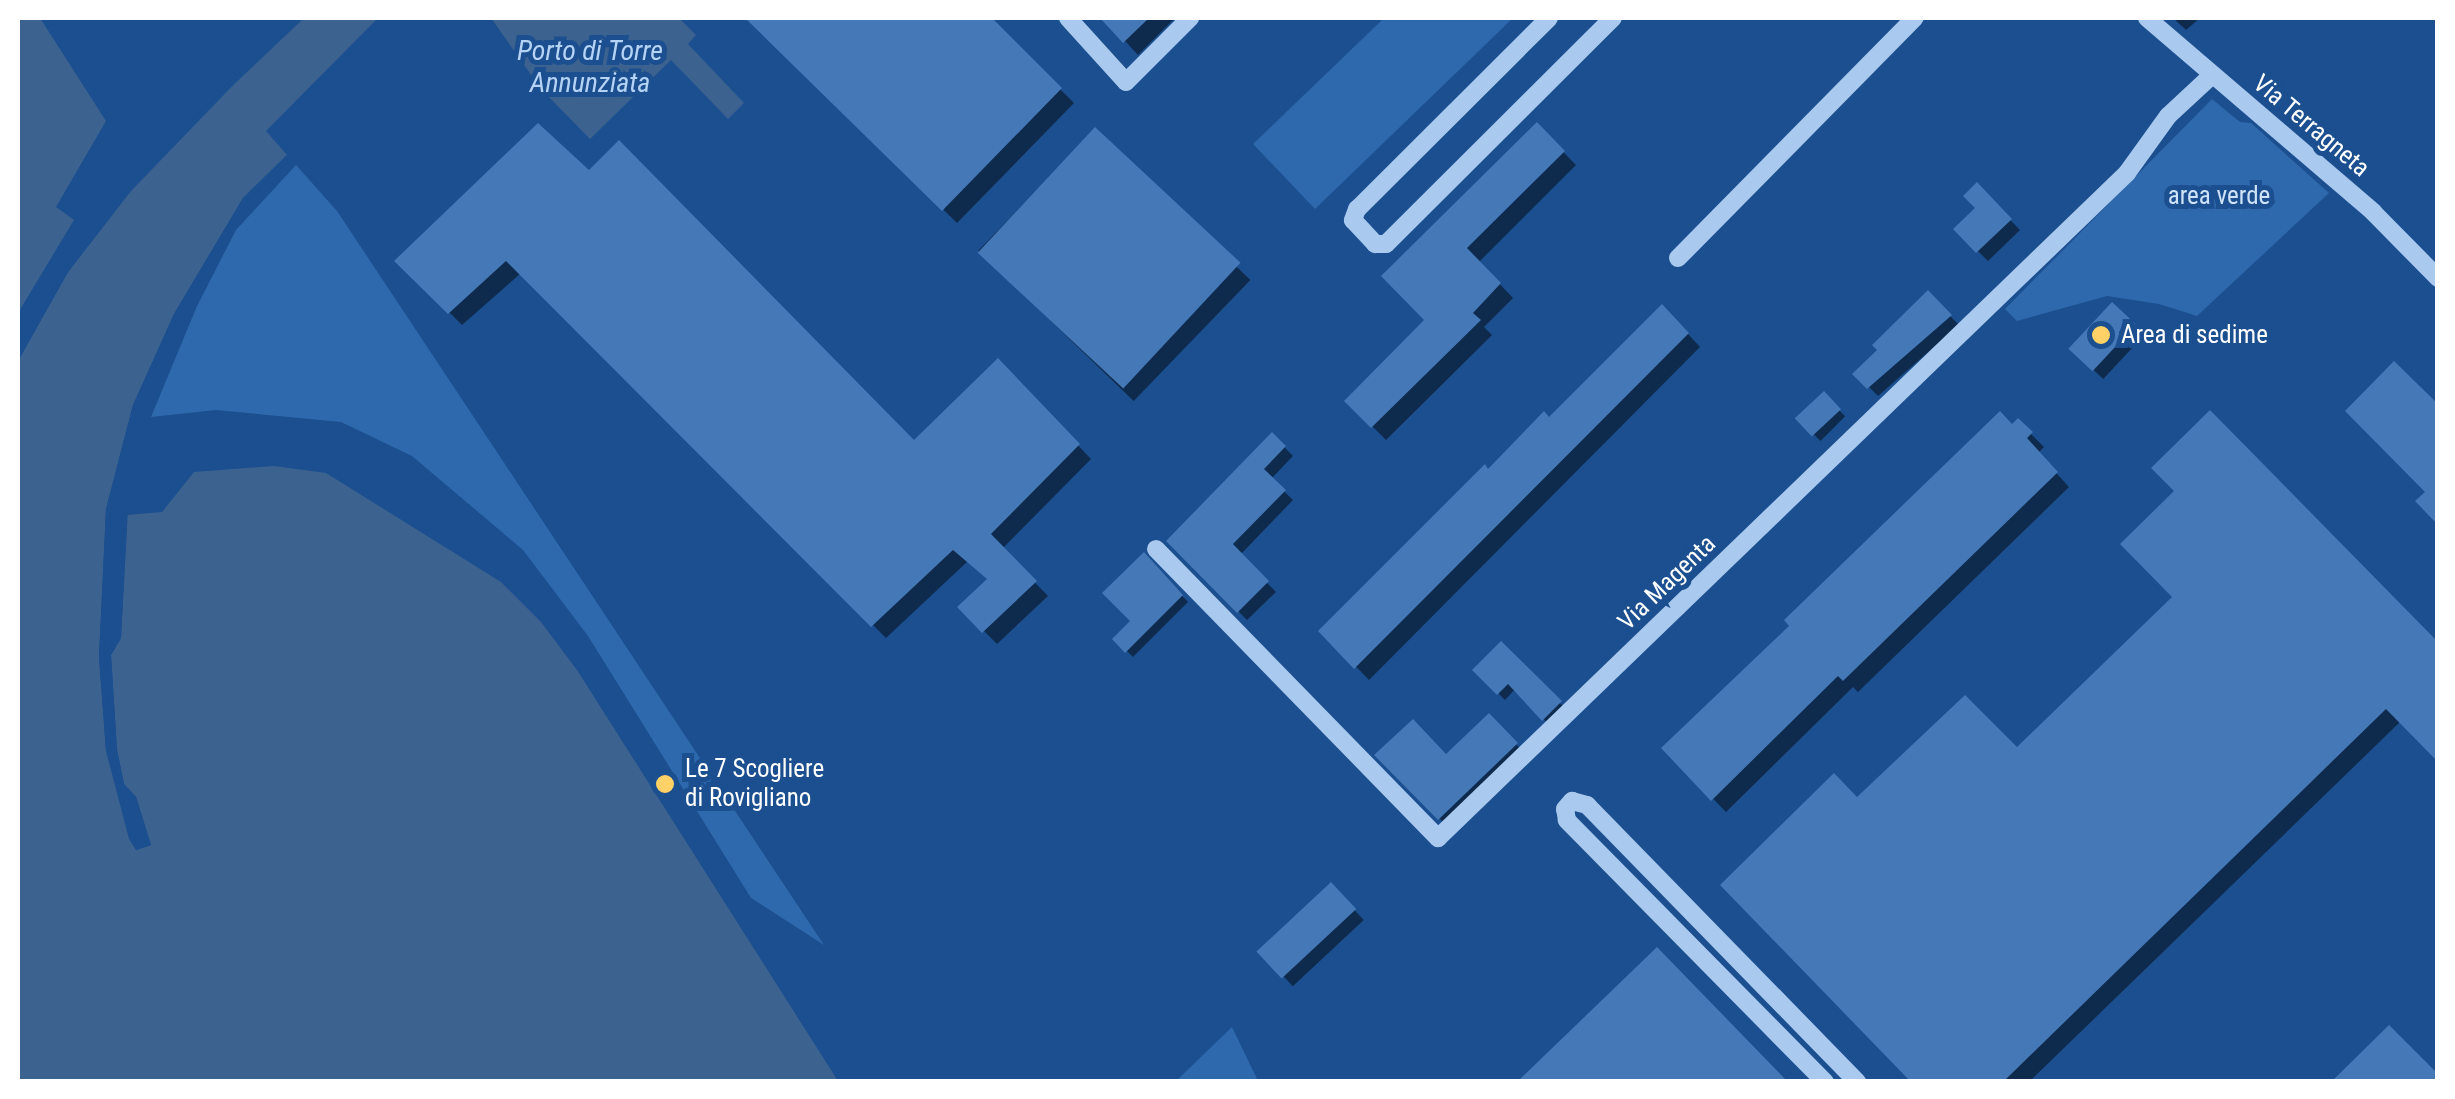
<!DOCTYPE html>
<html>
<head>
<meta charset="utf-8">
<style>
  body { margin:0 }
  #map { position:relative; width:2455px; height:1099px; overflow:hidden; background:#1b4f8f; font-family:"Roboto Condensed",sans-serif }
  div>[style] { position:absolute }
  .green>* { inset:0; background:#2e69ad }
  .water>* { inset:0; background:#3c6290 }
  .pier>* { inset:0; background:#1b4f8f }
  .shadow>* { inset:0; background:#0007; transform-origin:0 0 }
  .building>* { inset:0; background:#4478b7; transform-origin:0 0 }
  .minor>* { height:18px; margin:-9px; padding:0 9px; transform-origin:9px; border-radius:9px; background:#a9c9ee }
  .dots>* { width:28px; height:28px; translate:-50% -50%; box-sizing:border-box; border:5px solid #1b4f8f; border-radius:50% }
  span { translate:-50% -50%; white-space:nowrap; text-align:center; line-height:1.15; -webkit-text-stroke:10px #1b4f8f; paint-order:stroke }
  .street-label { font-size:25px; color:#fff }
  .park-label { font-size:25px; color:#cfe3fa }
  .poi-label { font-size:25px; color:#fff }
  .left { translate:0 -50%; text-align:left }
  .water-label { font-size:28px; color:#b5d3f5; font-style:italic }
  .frame { position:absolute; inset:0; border:20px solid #fff; pointer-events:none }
</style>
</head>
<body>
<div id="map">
  <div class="green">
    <i style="clip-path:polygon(1384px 18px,1513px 18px,1315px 209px,1253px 144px)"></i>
    <i style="clip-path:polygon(2212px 99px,2240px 122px,2251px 123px,2329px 193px,2197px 316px,2159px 304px,2107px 296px,2017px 321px,2005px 309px)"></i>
    <i style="clip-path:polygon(296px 165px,337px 211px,824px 945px,751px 898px,588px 636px,523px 550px,412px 456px,341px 422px,216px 410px,151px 417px,197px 306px,236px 230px)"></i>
    <i style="clip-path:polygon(1232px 1027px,1258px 1081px,1176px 1081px)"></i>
  </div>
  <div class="water">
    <i style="clip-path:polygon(18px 18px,40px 18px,106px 121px,56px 207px,74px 220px,18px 313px)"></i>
    <i style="clip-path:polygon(304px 18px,378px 18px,266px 131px,287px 155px,243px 198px,174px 314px,133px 405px,106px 509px,99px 657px,106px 751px,136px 850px,151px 845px,136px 797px,124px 784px,117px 750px,111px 655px,121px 638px,127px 515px,162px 512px,194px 472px,274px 466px,326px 473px,501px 582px,541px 622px,577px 670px,838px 1081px,18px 1082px,18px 361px,68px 272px,130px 192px,184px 132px)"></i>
    <i style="clip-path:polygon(491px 18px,679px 18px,696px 35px,688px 44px,744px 103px,728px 119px,671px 60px,590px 139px,541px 89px)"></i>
  </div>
  <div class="pier">
    <i style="clip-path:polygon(239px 72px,243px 75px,130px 192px,68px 272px,18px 361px,18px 351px,64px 269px,127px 188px)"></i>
    <i style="clip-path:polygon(287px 155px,291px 159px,247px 201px,179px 316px,138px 407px,111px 509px,104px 657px,111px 750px,114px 763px,106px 654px,116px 637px,122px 515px,128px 510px,121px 638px,111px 655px,117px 750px,124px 784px,136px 797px,151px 845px,136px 850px,129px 839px,106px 751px,99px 657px,106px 509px,133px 405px,174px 314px,243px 198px)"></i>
  </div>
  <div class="shadow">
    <i style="clip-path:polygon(749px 18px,988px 18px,1074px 103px,957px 223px)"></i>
    <i style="clip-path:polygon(1104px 18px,1175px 18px,1138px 55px)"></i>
    <i style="clip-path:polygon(2173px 18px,2200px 18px,2186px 30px)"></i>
    <i style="clip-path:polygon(1537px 125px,1576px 165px,1479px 262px,1513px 298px,1484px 327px,1492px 335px,1386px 440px,1347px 401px,1428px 320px,1385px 276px)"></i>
    <i style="left:1095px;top:130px;width:216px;height:168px;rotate:44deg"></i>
    <i style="clip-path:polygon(589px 173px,914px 444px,998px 362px,1091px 459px,1002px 549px,1048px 596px,997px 644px,961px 608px,990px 580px,968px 561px,886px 638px,521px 273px,462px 325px,398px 261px)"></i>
    <i style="clip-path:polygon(1977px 186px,2020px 230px,1988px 261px,1956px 229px,1978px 208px)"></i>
    <i style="clip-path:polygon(1928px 294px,1959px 325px,1878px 396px,1856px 374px)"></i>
    <i style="left:2112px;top:305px;width:44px;height:60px;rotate:43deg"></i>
    <i style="clip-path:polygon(1675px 320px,1700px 347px,1369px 680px,1322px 631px,1489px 471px)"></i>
    <i style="left:1824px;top:395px;width:30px;height:35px;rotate:45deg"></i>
    <i style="clip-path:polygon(2018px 421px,2044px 447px,2038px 453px,2069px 487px,1858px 692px,1853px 687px,1726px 812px,1664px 748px)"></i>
    <i style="clip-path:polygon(1272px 435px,1293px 456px,1271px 479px,1293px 500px,1240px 555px,1276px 592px,1247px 620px,1169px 541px)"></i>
    <i style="clip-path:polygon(2178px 491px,2401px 721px,2029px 1082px,1915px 1082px,1858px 801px,2017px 751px,2175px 597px)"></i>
    <i style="clip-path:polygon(1144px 556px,1188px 602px,1133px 657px,1115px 639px,1134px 621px)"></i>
    <i style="clip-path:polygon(1501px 645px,1566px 709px,1549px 725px,1516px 688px,1505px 700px,1475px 670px)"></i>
    <i style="clip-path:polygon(1489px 716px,1525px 754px,1449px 828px,1378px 755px,1446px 757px)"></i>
    <i style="left:1331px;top:885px;width:48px;height:97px;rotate:47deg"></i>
  </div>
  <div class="building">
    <i style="clip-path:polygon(745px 18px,992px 18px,1062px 88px,942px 211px)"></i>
    <i style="clip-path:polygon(1100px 18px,1149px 18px,1123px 43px)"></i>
    <i style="clip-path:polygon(1537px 122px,1565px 151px,1467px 248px,1501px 283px,1473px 313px,1481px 320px,1371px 428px,1344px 401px,1424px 320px,1381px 276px)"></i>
    <i style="clip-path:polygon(538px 123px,589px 170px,619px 140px,914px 440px,998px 358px,1080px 444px,991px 534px,1037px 581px,982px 633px,957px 607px,987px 579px,953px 550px,871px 627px,506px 261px,448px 314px,394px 261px)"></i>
    <i style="left:1095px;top:127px;width:199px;height:172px;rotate:43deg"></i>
    <i style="clip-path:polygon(1977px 182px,2012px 219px,1976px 253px,1953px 229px,1975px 208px,1963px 196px)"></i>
    <i style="clip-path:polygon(1928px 290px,1952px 315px,1867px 389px,1852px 374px,1877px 350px,1872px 345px)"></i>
    <i style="left:2112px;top:302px;width:33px;height:64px;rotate:43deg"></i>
    <i style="clip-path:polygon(1662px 304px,1689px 333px,1354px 669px,1318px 631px,1485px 464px,1488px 469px,1544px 411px,1549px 417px)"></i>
    <i style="clip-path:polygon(2394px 361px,2438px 404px,2438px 525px,2415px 501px,2425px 492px,2345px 411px)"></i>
    <i style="left:1824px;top:391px;width:25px;height:40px;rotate:47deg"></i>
    <i style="clip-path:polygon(2210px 410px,2438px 642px,2438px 762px,2386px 709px,2003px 1082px,1911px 1082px,1720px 885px,1834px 773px,1857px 797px,1965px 695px,2017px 747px,2172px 597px,2120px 544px,2174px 491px,2151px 468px)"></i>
    <i style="clip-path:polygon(2000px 411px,2012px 424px,2018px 418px,2033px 432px,2027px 438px,2058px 472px,1843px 681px,1838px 676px,1711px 801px,1661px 748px,1789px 626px,1784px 620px)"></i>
    <i style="clip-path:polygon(1272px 432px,1286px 446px,1264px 469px,1286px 490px,1233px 544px,1269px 581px,1237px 613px,1166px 541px)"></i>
    <i style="clip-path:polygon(1144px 552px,1183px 595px,1125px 653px,1112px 639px,1130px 621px,1102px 593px)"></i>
    <i style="clip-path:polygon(1501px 641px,1562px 701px,1542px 721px,1508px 684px,1497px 695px,1472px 670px)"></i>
    <i style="clip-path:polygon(1489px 713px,1518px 743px,1438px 820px,1374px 755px,1413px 719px,1446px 754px)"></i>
    <i style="left:1331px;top:882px;width:37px;height:102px;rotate:47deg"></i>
    <i style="clip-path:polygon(1657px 947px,1788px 1082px,1517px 1082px)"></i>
    <i style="clip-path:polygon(2389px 1025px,2438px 1074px,2438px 1082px,2331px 1082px)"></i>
  </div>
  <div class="minor">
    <i style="left:1068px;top:18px;width:86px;rotate:47.8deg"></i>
    <i style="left:1126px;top:82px;width:91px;rotate:-45deg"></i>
    <i style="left:1549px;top:18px;width:271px;rotate:135.1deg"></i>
    <i style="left:1357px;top:209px;width:12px;rotate:110deg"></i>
    <i style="left:1353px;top:220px;width:33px;rotate:47deg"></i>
    <i style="left:1375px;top:244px;width:11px"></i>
    <i style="left:1386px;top:244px;width:320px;rotate:-44.9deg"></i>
    <i style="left:2147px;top:18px;width:298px;rotate:40.6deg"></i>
    <i style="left:2373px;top:212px;width:93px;rotate:45.4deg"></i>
    <i style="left:1678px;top:258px;width:337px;rotate:-45.4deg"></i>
    <i style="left:1156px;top:549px;width:404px;rotate:45.7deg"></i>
    <i style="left:1438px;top:838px;width:958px;rotate:-43.98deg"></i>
    <i style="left:2127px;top:173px;width:70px;rotate:-54.3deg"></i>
    <i style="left:2168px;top:116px;width:59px;rotate:-42.9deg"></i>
    <i style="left:1825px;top:1082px;width:368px;rotate:-134.6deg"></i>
    <i style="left:1567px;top:820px;width:11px;rotate:-100deg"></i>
    <i style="left:1565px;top:809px;width:11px;rotate:-49deg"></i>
    <i style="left:1572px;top:801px;width:16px;rotate:15deg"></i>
    <i style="left:1587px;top:805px;width:387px;rotate:45.7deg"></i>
  </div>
  <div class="dots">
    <i style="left:2101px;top:335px;background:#ffd166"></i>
    <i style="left:665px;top:784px;background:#ffd166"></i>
  </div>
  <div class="street-label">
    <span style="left:2311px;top:126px;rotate:40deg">Via Terragneta</span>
    <span style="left:1667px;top:583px;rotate:-44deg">Via Magenta</span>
  </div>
  <div class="park-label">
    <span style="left:2219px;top:196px">area verde</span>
  </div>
  <div class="poi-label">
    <span class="left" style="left:2121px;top:335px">Area di sedime</span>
    <span class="left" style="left:685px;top:784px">Le 7 Scogliere<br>di Rovigliano</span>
  </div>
  <div class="water-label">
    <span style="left:590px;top:67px">Porto di Torre<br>Annunziata</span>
  </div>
  <div class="frame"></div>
</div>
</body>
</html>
